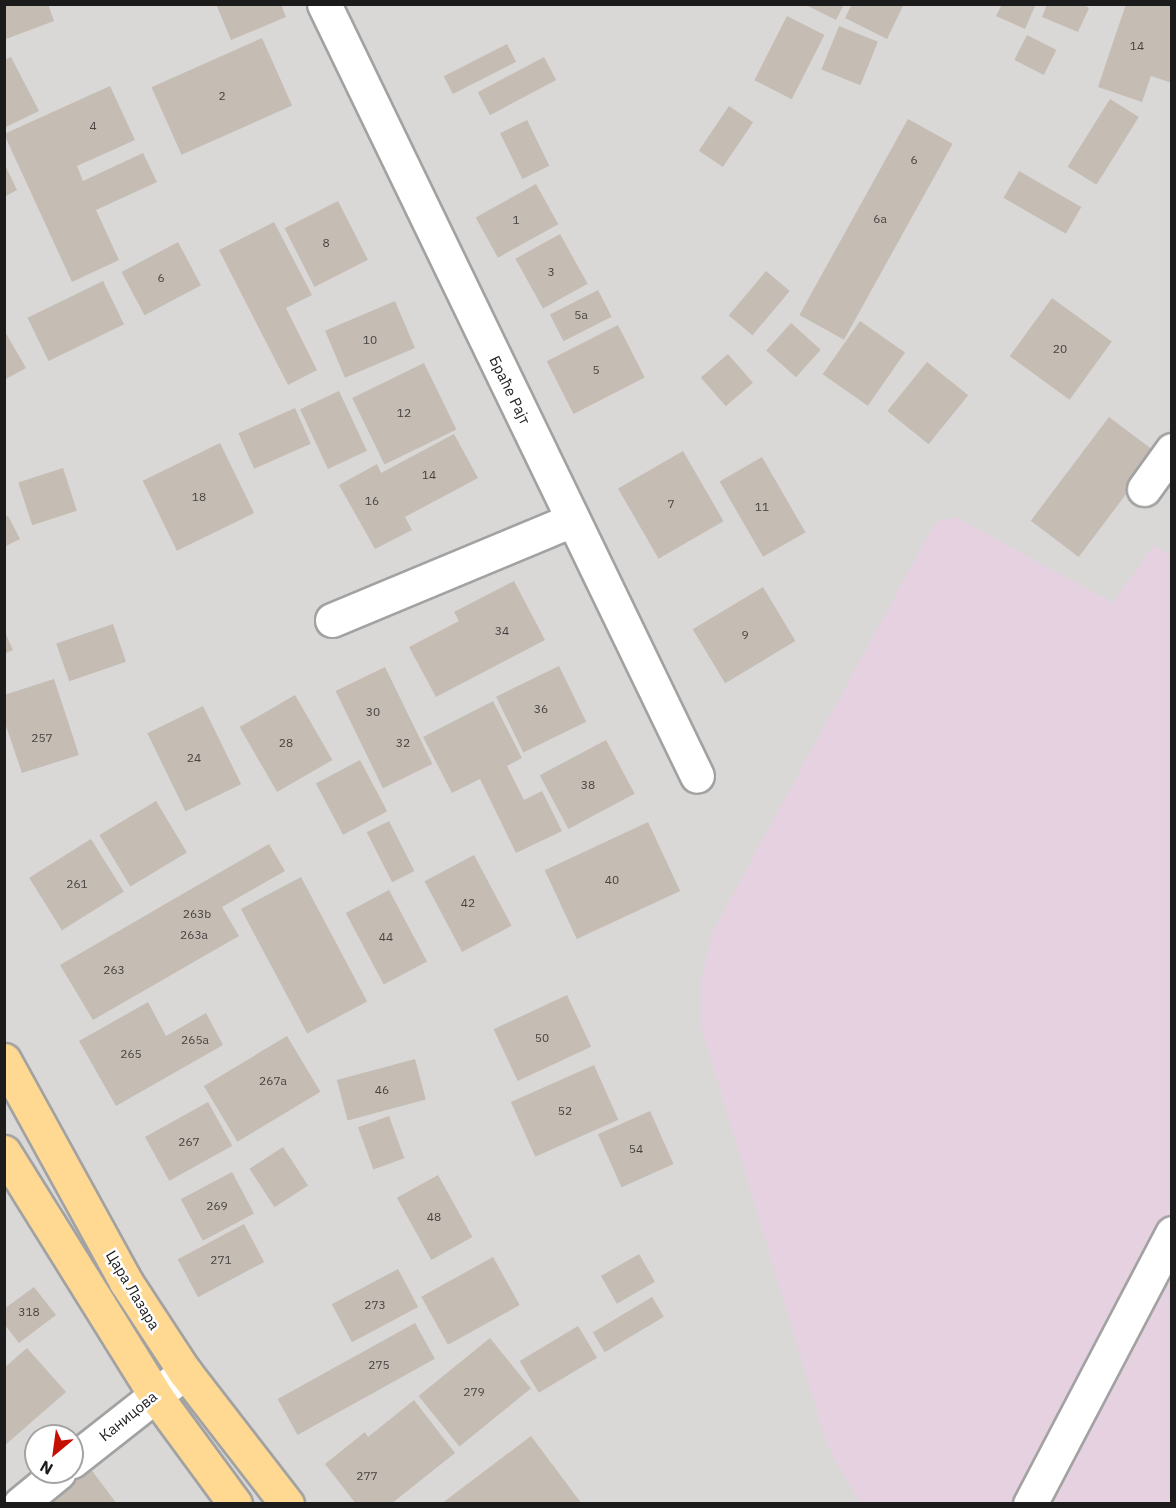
<!DOCTYPE html>
<html>
<head>
<meta charset="utf-8">
<style>
  body { margin:0 }
  #map { position:relative; width:1176px; height:1508px; overflow:hidden; background:#ede9df; font-family:"IBM Plex Sans",sans-serif }
  div>[style] { position:absolute }
  .residential>* { inset:0; background:#d9d8d7 }
  .industrial>* { inset:0; background:#e6d1e1 }
  .building>* { inset:0; background:#c5bcb3; transform-origin:0 0 }
  .roads { filter:drop-shadow(2px 0 #a2a2a2) drop-shadow(-2px 0 #a2a2a2) drop-shadow(0 2px #a2a2a2) drop-shadow(0 -2px #a2a2a2) }
  .minor>* { height:33px; margin:-16.5px; padding:0 16.5px; transform-origin:16.5px; border-radius:16.5px; background:#fff }
  .major>* { height:33px; margin:-16.5px; padding:0 16.5px; transform-origin:16.5px; border-radius:16.5px; background:#ffd892 }
  span { translate:-50% -50%; white-space:nowrap; text-align:center; line-height:1.15; -webkit-text-stroke:5px #fff; paint-order:stroke }
  .number-label { font-size:12px; color:#464341 }
  .number-label span { -webkit-text-stroke-width:0 }
  .street-label { font-size:15px; color:#1b1b1b }
  .frame { position:absolute; inset:0; border:6px solid #1b1b1b; pointer-events:none }
  .north { position:absolute; left:24px; top:1424px; width:60px; height:60px; box-sizing:border-box; background:#fff; border:2px solid #a4a4a4; border-radius:50%; rotate:209deg; font-size:16px; font-weight:700; line-height:24px; text-align:center; color:#1b1b1b }
  .north::after { content:''; display:block; margin:auto; width:21px; height:27px; background:#c50f00; clip-path:polygon(50% 0,100% 100%,50% 72%,0 100%) }
</style>
</head>
<body>
<div id="map">
  <div class="residential">
    <i style="clip-path:polygon(evenodd,5px 5px,1171px 5px,1171px 1503px,5px 1504px,5px 5px,36px 1436px,72px 1436px,72px 1472px,36px 1472px,36px 1436px)"></i>
  </div>
  <div class="industrial">
    <i style="clip-path:polygon(955px 517px,1113px 603px,1154px 545px,1172px 557px,1171px 1503px,860px 1504px,827px 1444px,702px 1029px,701px 980px,712px 933px,935px 523px)"></i>
  </div>
  <div class="building">
    <i style="clip-path:polygon(4px 4px,48px 4px,54px 21px,6px 39px)"></i>
    <i style="clip-path:polygon(216px 4px,281px 4px,286px 17px,231px 40px)"></i>
    <i style="clip-path:polygon(804px 4px,844px 4px,836px 20px)"></i>
    <i style="clip-path:polygon(852px 4px,904px 4px,887px 39px,845px 18px)"></i>
    <i style="clip-path:polygon(1002px 4px,1033px 4px,1035px 6px,1025px 29px,996px 16px)"></i>
    <i style="clip-path:polygon(1047px 4px,1082px 4px,1089px 8px,1078px 32px,1042px 17px)"></i>
    <i style="clip-path:polygon(1126px 4px,1172px 4px,1172px 83px,1151px 76px,1142px 102px,1098px 87px)"></i>
    <i style="left:787px;top:16px;width:42px;height:72px;rotate:27deg"></i>
    <i style="left:839px;top:26px;width:42px;height:47px;rotate:22deg"></i>
    <i style="left:1027px;top:35px;width:33px;height:28px;rotate:27deg"></i>
    <i style="left:262px;top:38px;width:74px;height:121px;rotate:66deg"></i>
    <i style="left:507px;top:44px;width:20px;height:71px;rotate:63deg"></i>
    <i style="clip-path:polygon(11px 57px,39px 111px,4px 128px,4px 60px)"></i>
    <i style="left:544px;top:57px;width:26px;height:75px;rotate:62deg"></i>
    <i style="clip-path:polygon(110px 86px,135px 140px,77px 166px,83px 181px,143px 153px,157px 182px,96px 210px,119px 260px,72px 282px,4px 134px)"></i>
    <i style="left:1110px;top:99px;width:34px;height:80px;rotate:32deg"></i>
    <i style="left:729px;top:106px;width:29px;height:54px;rotate:34deg"></i>
    <i style="left:908px;top:119px;width:51px;height:224px;rotate:29deg"></i>
    <i style="left:527px;top:120px;width:51px;height:30px;rotate:64deg"></i>
    <i style="clip-path:polygon(4px 163px,17px 190px,4px 197px)"></i>
    <i style="left:1019px;top:171px;width:72px;height:31px;rotate:30deg"></i>
    <i style="left:536px;top:184px;width:46px;height:69px;rotate:61deg"></i>
    <i style="left:338px;top:201px;width:66px;height:60px;rotate:63deg"></i>
    <i style="clip-path:polygon(274px 222px,312px 295px,286px 308px,317px 370px,288px 385px,219px 250px)"></i>
    <i style="left:560px;top:234px;width:57px;height:51px;rotate:61deg"></i>
    <i style="left:178px;top:242px;width:49px;height:64px;rotate:62deg"></i>
    <i style="left:766px;top:271px;width:31px;height:58px;rotate:40deg"></i>
    <i style="left:103px;top:281px;width:48px;height:84px;rotate:64deg"></i>
    <i style="left:598px;top:290px;width:30px;height:54px;rotate:63deg"></i>
    <i style="left:1052px;top:298px;width:74px;height:72px;rotate:36deg"></i>
    <i style="left:395px;top:301px;width:51px;height:76px;rotate:67deg"></i>
    <i style="left:860px;top:321px;width:55px;height:65px;rotate:35deg"></i>
    <i style="left:791px;top:323px;width:40px;height:37px;rotate:42deg"></i>
    <i style="left:618px;top:325px;width:59px;height:80px;rotate:63deg"></i>
    <i style="clip-path:polygon(4px 330px,26px 368px,4px 380px)"></i>
    <i style="left:728px;top:354px;width:38px;height:36px;rotate:49deg"></i>
    <i style="left:927px;top:362px;width:53px;height:63px;rotate:39deg"></i>
    <i style="left:424px;top:363px;width:74px;height:80px;rotate:64deg"></i>
    <i style="left:339px;top:391px;width:66px;height:43px;rotate:65deg"></i>
    <i style="left:295px;top:408px;width:39px;height:62px;rotate:66deg"></i>
    <i style="left:1109px;top:417px;width:60px;height:130px;rotate:37deg"></i>
    <i style="clip-path:polygon(454px 434px,478px 478px,405px 517px,412px 530px,375px 549px,339px 485px,377px 464px,381px 473px)"></i>
    <i style="left:220px;top:443px;width:78px;height:86px;rotate:64deg"></i>
    <i style="left:683px;top:451px;width:81px;height:75px;rotate:60deg"></i>
    <i style="left:762px;top:457px;width:87px;height:49px;rotate:60deg"></i>
    <i style="left:63px;top:468px;width:45px;height:47px;rotate:72deg"></i>
    <i style="clip-path:polygon(8px 516px,20px 539px,4px 547px,4px 517px)"></i>
    <i style="clip-path:polygon(514px 581px,545px 640px,436px 697px,409px 647px,459px 621px,454px 612px)"></i>
    <i style="left:763px;top:587px;width:63px;height:82px;rotate:59deg"></i>
    <i style="left:113px;top:624px;width:40px;height:60px;rotate:71deg"></i>
    <i style="clip-path:polygon(4px 630px,13px 650px,4px 654px)"></i>
    <i style="left:559px;top:666px;width:62px;height:70px;rotate:64deg"></i>
    <i style="left:385px;top:667px;width:108px;height:55px;rotate:64deg"></i>
    <i style="clip-path:polygon(54px 679px,79px 755px,22px 773px,4px 720px,4px 695px)"></i>
    <i style="left:295px;top:695px;width:75px;height:64px;rotate:60deg"></i>
    <i style="clip-path:polygon(493px 701px,522px 758px,507px 766px,524px 800px,542px 791px,562px 831px,516px 853px,480px 779px,452px 793px,423px 737px)"></i>
    <i style="left:203px;top:706px;width:87px;height:62px;rotate:64deg"></i>
    <i style="left:606px;top:740px;width:61px;height:75px;rotate:62deg"></i>
    <i style="left:360px;top:760px;width:58px;height:50px;rotate:62deg"></i>
    <i style="left:156px;top:801px;width:60px;height:66px;rotate:59deg"></i>
    <i style="left:389px;top:821px;width:56px;height:25px;rotate:63deg"></i>
    <i style="left:648px;top:822px;width:76px;height:114px;rotate:65deg"></i>
    <i style="left:91px;top:839px;width:62px;height:73px;rotate:58deg"></i>
    <i style="clip-path:polygon(269px 844px,285px 871px,222px 907px,239px 936px,93px 1020px,60px 965px)"></i>
    <i style="left:474px;top:855px;width:80px;height:56px;rotate:62deg"></i>
    <i style="left:301px;top:877px;width:141px;height:68px;rotate:62deg"></i>
    <i style="left:389px;top:890px;width:81px;height:49px;rotate:62deg"></i>
    <i style="left:567px;top:995px;width:57px;height:81px;rotate:65deg"></i>
    <i style="clip-path:polygon(148px 1002px,166px 1036px,206px 1013px,223px 1045px,116px 1106px,79px 1041px)"></i>
    <i style="left:287px;top:1036px;width:65px;height:97px;rotate:59deg"></i>
    <i style="left:415px;top:1059px;width:42px;height:81px;rotate:75deg"></i>
    <i style="left:594px;top:1065px;width:60px;height:91px;rotate:66deg"></i>
    <i style="left:208px;top:1102px;width:50px;height:72px;rotate:61deg"></i>
    <i style="left:650px;top:1111px;width:58px;height:57px;rotate:66deg"></i>
    <i style="left:389px;top:1116px;width:45px;height:33px;rotate:70deg"></i>
    <i style="left:283px;top:1147px;width:46px;height:40px;rotate:57deg"></i>
    <i style="left:232px;top:1172px;width:47px;height:58px;rotate:62deg"></i>
    <i style="left:438px;top:1175px;width:71px;height:47px;rotate:61deg"></i>
    <i style="left:244px;top:1224px;width:43px;height:75px;rotate:62deg"></i>
    <i style="left:639px;top:1254px;width:32px;height:44px;rotate:60deg"></i>
    <i style="left:493px;top:1257px;width:55px;height:82px;rotate:61deg"></i>
    <i style="left:398px;top:1269px;width:43px;height:75px;rotate:62deg"></i>
    <i style="clip-path:polygon(34px 1287px,56px 1315px,19px 1343px,4px 1324px,4px 1309px)"></i>
    <i style="left:652px;top:1297px;width:23px;height:69px;rotate:59deg"></i>
    <i style="left:415px;top:1323px;width:41px;height:157px;rotate:61deg"></i>
    <i style="left:578px;top:1326px;width:37px;height:68px;rotate:59deg"></i>
    <i style="left:490px;top:1338px;width:65px;height:92px;rotate:51deg"></i>
    <i style="clip-path:polygon(27px 1348px,66px 1392px,4px 1446px,4px 1368px)"></i>
    <i style="clip-path:polygon(414px 1400px,455px 1453px,391px 1504px,356px 1504px,325px 1464px,365px 1432px,368px 1437px)"></i>
    <i style="clip-path:polygon(531px 1436px,582px 1504px,441px 1504px)"></i>
    <i style="clip-path:polygon(90px 1468px,117px 1504px,42px 1504px)"></i>
  </div>
  <div class="roads">
    <div class="minor">
      <i style="left:324px;top:4px;width:857px;rotate:64.21deg"></i>
      <i style="left:1144px;top:489px;width:48px;rotate:-54.3deg"></i>
      <i style="left:332px;top:620px;width:260px;rotate:-22.6deg"></i>
      <i style="left:72px;top:1461px;width:144px;rotate:-38.2deg"></i>
      <i style="left:20px;top:1504px;width:50px;rotate:-39.4deg"></i>
      <i style="left:1030px;top:1504px;width:306px;rotate:-62.3deg"></i>
    </div>
    <div class="major">
      <i style="left:4px;top:1060px;width:253px;rotate:61.2deg"></i>
      <i style="left:126px;top:1282px;width:108px;rotate:56.8deg"></i>
      <i style="left:185px;top:1372px;width:167px;rotate:52.3deg"></i>
      <i style="left:4px;top:1152px;width:286px;rotate:58.1deg"></i>
      <i style="left:155px;top:1395px;width:135px;rotate:53.7deg"></i>
    </div>
  </div>
  <div class="number-label">
    <span style="left:1137px;top:46px">14</span>
    <span style="left:222px;top:96px">2</span>
    <span style="left:93px;top:126px">4</span>
    <span style="left:914px;top:160px">6</span>
    <span style="left:880px;top:219px">6a</span>
    <span style="left:516px;top:220px">1</span>
    <span style="left:326px;top:243px">8</span>
    <span style="left:551px;top:272px">3</span>
    <span style="left:161px;top:278px">6</span>
    <span style="left:581px;top:315px">5a</span>
    <span style="left:370px;top:340px">10</span>
    <span style="left:1060px;top:349px">20</span>
    <span style="left:596px;top:370px">5</span>
    <span style="left:404px;top:413px">12</span>
    <span style="left:429px;top:475px">14</span>
    <span style="left:199px;top:497px">18</span>
    <span style="left:372px;top:501px">16</span>
    <span style="left:671px;top:504px">7</span>
    <span style="left:762px;top:507px">11</span>
    <span style="left:502px;top:631px">34</span>
    <span style="left:745px;top:635px">9</span>
    <span style="left:541px;top:709px">36</span>
    <span style="left:373px;top:712px">30</span>
    <span style="left:42px;top:738px">257</span>
    <span style="left:286px;top:743px">28</span>
    <span style="left:403px;top:743px">32</span>
    <span style="left:194px;top:758px">24</span>
    <span style="left:588px;top:785px">38</span>
    <span style="left:612px;top:880px">40</span>
    <span style="left:77px;top:884px">261</span>
    <span style="left:468px;top:903px">42</span>
    <span style="left:197px;top:914px">263b</span>
    <span style="left:194px;top:935px">263a</span>
    <span style="left:386px;top:937px">44</span>
    <span style="left:114px;top:970px">263</span>
    <span style="left:542px;top:1038px">50</span>
    <span style="left:195px;top:1040px">265a</span>
    <span style="left:131px;top:1054px">265</span>
    <span style="left:273px;top:1081px">267a</span>
    <span style="left:382px;top:1090px">46</span>
    <span style="left:565px;top:1111px">52</span>
    <span style="left:189px;top:1142px">267</span>
    <span style="left:636px;top:1149px">54</span>
    <span style="left:217px;top:1206px">269</span>
    <span style="left:434px;top:1217px">48</span>
    <span style="left:221px;top:1260px">271</span>
    <span style="left:375px;top:1305px">273</span>
    <span style="left:29px;top:1312px">318</span>
    <span style="left:379px;top:1365px">275</span>
    <span style="left:474px;top:1392px">279</span>
    <span style="left:367px;top:1476px">277</span>
  </div>
  <div class="street-label">
    <span style="left:510px;top:390px;rotate:64deg">Браће Рајт</span>
    <span style="left:133px;top:1290px;rotate:59deg">Цара Лазара</span>
    <span style="left:128px;top:1416px;rotate:-39deg">Каницова</span>
  </div>
  <div class="frame"></div>
  <div class="north">N</div>
</div>
</body>
</html>
